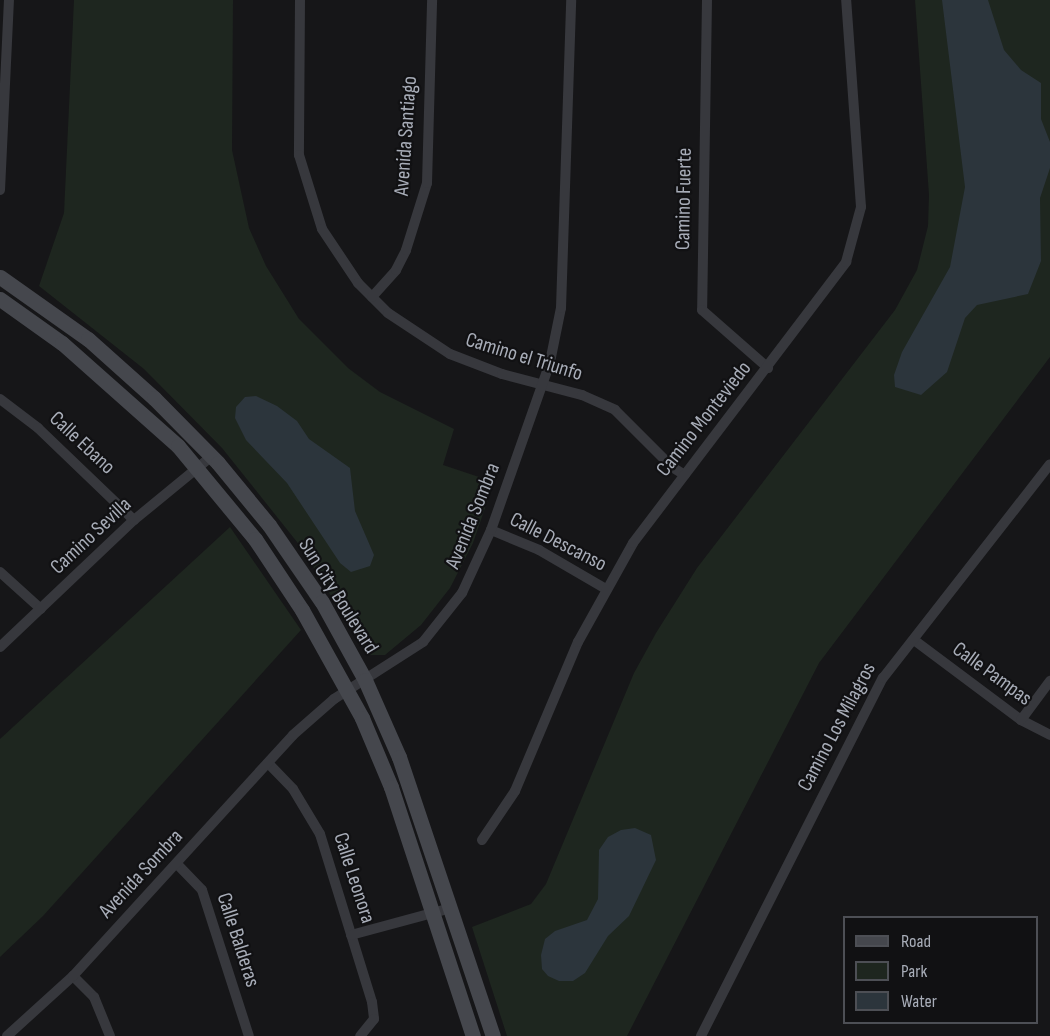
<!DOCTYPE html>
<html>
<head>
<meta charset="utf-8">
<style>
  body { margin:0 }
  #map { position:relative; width:1050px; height:1036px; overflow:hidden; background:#161618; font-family:"Sofia Sans Condensed",sans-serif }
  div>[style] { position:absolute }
  .green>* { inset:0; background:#1e261f }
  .water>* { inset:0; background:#2c353c }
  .street>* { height:10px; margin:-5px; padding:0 5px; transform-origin:5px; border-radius:5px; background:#37383d }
  .secondary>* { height:15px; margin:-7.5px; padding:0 7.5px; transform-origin:7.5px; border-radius:7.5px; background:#45474d }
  span { translate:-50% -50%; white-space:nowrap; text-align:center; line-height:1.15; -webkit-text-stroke:4.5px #111113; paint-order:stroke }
  .street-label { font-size:21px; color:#a8adb8 }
  .legend { position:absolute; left:843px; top:916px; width:195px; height:108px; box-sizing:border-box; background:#111113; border:2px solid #4d4f55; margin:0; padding:8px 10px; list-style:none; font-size:18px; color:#a8adb8 }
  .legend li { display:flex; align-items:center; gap:12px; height:30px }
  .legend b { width:30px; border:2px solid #4d4f55 }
</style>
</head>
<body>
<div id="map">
  <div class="green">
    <i style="clip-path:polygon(74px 0,233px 0,232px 150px,249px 228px,266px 266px,299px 319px,348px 368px,380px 392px,454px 429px,443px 465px,494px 482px,473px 543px,450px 588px,421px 625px,385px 655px,370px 655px,363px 648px,301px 547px,222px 448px,144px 369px,39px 286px,64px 213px)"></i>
    <i style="clip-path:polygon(915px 0,1050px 0,1050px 357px,819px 663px,627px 1036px,507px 1036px,472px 927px,531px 904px,546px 884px,634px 673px,656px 633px,697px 568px,895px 310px,917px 270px,928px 226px,929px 195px)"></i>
    <i style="clip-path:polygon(230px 527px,301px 630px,43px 916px,0 957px,0 739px)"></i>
  </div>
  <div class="water">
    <i style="clip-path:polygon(942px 0,988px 0,1004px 50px,1021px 70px,1041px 83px,1041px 119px,1050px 142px,1050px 168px,1040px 198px,1041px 261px,1028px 294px,977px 305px,965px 318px,947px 372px,921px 395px,895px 387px,894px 375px,902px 352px,950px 267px,965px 187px)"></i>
    <i style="clip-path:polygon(256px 396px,277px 406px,297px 421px,309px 439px,350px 468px,355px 511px,374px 555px,370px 566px,351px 572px,340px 563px,287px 483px,246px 440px,235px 418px,236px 407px,245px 397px)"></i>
    <i style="clip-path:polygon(635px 828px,651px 835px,656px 860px,629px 916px,608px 936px,585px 973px,573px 981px,559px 981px,548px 976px,542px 969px,541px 955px,545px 939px,555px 931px,587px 920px,598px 899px,599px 850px,608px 837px,621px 830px)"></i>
  </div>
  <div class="street">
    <i style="left:300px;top:0;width:155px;rotate:90.4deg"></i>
    <i style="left:299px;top:155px;width:77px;rotate:72.7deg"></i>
    <i style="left:322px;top:229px;width:65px;rotate:56.3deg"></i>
    <i style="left:358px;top:283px;width:42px;rotate:45deg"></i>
    <i style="left:388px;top:313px;width:74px;rotate:33.5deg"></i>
    <i style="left:450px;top:354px;width:56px;rotate:21deg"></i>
    <i style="left:502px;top:374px;width:83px;rotate:14.7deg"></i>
    <i style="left:582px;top:395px;width:36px;rotate:24deg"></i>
    <i style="left:615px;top:410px;width:81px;rotate:45deg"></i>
    <i style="left:672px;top:467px;width:15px;rotate:32deg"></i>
    <i style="left:707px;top:0;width:310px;rotate:90.9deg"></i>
    <i style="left:702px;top:310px;width:88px;rotate:41.3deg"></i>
    <i style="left:0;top:190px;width:190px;rotate:-87.3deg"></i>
    <i style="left:372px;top:297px;width:36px;rotate:-48deg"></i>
    <i style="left:396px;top:270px;width:22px;rotate:-63deg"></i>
    <i style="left:406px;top:250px;width:70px;rotate:-72.6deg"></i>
    <i style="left:427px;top:183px;width:183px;rotate:-88.4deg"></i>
    <i style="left:0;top:399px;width:48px;rotate:37.3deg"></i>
    <i style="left:38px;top:428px;width:133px;rotate:43.8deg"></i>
    <i style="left:491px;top:530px;width:52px;rotate:22.6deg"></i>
    <i style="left:539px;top:550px;width:78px;rotate:30.2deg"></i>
    <i style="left:0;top:572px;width:55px;rotate:42.1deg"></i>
    <i style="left:914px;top:640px;width:134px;rotate:36.8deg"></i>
    <i style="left:1021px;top:720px;width:33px;rotate:27deg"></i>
    <i style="left:0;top:647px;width:185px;rotate:-43.5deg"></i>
    <i style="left:134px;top:520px;width:101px;rotate:-39.4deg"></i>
    <i style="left:1021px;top:720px;width:49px;rotate:-53.4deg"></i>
    <i style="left:268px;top:763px;width:36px;rotate:46deg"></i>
    <i style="left:293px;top:789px;width:52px;rotate:59deg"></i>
    <i style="left:320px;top:834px;width:176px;rotate:72.8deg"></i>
    <i style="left:372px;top:1002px;width:17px;rotate:83deg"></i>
    <i style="left:374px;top:1019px;width:22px;rotate:129deg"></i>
    <i style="left:482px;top:840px;width:59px;rotate:-56deg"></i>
    <i style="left:515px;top:791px;width:162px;rotate:-67.1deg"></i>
    <i style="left:578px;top:642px;width:113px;rotate:-60.9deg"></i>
    <i style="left:633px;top:543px;width:353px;rotate:-52.8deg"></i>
    <i style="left:846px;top:262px;width:57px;rotate:-74.7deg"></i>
    <i style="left:861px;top:207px;width:208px;rotate:-94.1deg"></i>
    <i style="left:177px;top:864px;width:36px;rotate:46deg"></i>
    <i style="left:202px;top:890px;width:153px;rotate:72.2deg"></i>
    <i style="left:351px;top:935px;width:104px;rotate:-15.1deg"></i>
    <i style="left:73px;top:976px;width:30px;rotate:45deg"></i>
    <i style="left:94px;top:997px;width:42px;rotate:67.7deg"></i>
    <i style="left:7px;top:1036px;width:89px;rotate:-42.3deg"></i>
    <i style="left:73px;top:976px;width:326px;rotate:-47.6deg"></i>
    <i style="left:293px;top:735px;width:55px;rotate:-41.3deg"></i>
    <i style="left:334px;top:699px;width:106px;rotate:-32.6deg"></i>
    <i style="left:423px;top:642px;width:63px;rotate:-51.5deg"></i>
    <i style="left:462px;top:593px;width:69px;rotate:-65.3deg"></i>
    <i style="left:491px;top:530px;width:178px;rotate:-70.6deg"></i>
    <i style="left:550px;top:362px;width:55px;rotate:-78.5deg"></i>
    <i style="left:561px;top:308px;width:308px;rotate:-88.1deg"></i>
    <i style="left:701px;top:1036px;width:402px;rotate:-63.1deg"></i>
    <i style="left:883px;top:678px;width:271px;rotate:-52deg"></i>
  </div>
  <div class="secondary">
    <i style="left:0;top:277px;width:108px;rotate:35.2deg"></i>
    <i style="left:88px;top:339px;width:89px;rotate:41.8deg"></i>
    <i style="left:154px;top:398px;width:91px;rotate:45.4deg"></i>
    <i style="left:218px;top:463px;width:80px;rotate:50.6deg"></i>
    <i style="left:269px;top:525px;width:93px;rotate:55.5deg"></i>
    <i style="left:322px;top:602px;width:89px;rotate:61.1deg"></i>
    <i style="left:365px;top:680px;width:84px;rotate:66.2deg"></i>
    <i style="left:399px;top:757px;width:294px;rotate:71.4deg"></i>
    <i style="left:0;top:299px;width:76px;rotate:35.4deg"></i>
    <i style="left:62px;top:343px;width:155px;rotate:41.6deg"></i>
    <i style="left:178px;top:446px;width:121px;rotate:50.4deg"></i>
    <i style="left:255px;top:539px;width:85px;rotate:56.5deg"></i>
    <i style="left:302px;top:610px;width:124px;rotate:60.9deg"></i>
    <i style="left:362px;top:718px;width:75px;rotate:67.2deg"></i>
    <i style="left:391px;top:787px;width:262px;rotate:71.8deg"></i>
  </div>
  <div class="street-label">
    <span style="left:406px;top:136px;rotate:-86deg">Avenida Santiago</span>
    <span style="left:684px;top:199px;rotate:-89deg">Camino Fuerte</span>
    <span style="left:524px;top:357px;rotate:17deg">Camino el Triunfo</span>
    <span style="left:704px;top:419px;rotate:-52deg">Camino Monteviedo</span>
    <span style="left:82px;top:443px;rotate:43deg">Calle Ebano</span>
    <span style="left:473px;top:516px;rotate:-68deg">Avenida Sombra</span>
    <span style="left:91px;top:536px;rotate:-43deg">Camino Sevilla</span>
    <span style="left:558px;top:542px;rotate:27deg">Calle Descanso</span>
    <span style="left:338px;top:596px;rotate:58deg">Sun City Boulevard</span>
    <span style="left:992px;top:674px;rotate:36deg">Calle Pampas</span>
    <span style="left:837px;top:727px;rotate:-62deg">Camino Los Milagros</span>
    <span style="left:141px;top:874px;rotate:-47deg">Avenida Sombra</span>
    <span style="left:354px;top:878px;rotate:72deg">Calle Leonora</span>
    <span style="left:238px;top:940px;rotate:72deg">Calle Balderas</span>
  </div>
  <ul class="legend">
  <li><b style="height:8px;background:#45474d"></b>Road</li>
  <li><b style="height:16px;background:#1e261f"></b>Park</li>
  <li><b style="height:16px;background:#2c353c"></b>Water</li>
  </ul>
</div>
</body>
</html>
